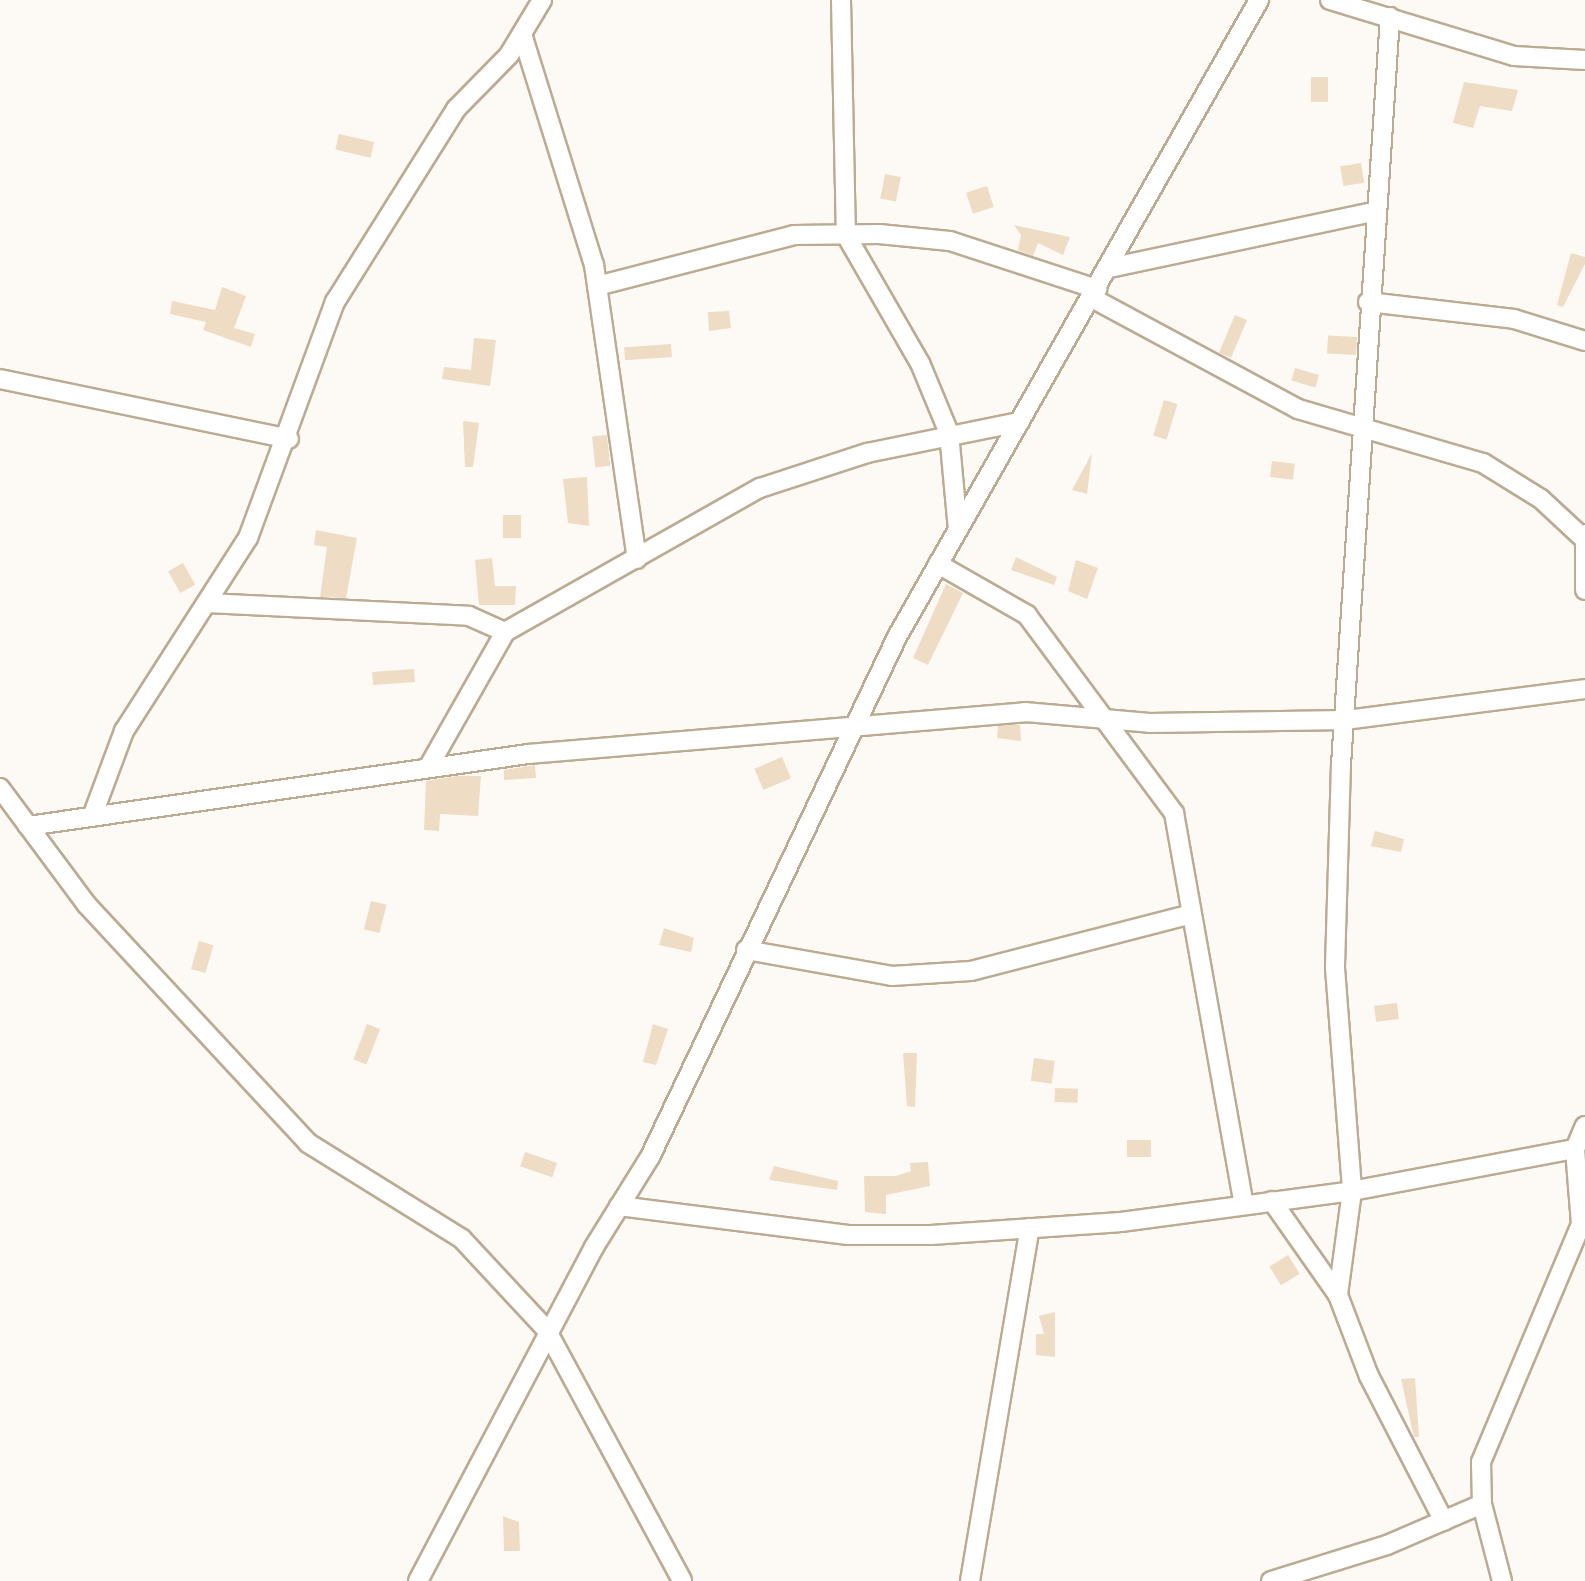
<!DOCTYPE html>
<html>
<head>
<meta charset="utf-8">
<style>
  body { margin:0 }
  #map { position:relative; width:1585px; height:1581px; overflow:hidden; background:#fdfaf5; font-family:"Crimson Pro",serif }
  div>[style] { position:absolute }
  .building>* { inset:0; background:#eedcc4; transform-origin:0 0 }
  .roads { filter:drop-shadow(2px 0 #bcab93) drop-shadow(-2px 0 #bcab93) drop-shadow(0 2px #bcab93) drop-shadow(0 -2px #bcab93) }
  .street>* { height:18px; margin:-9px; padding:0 9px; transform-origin:9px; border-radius:9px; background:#fff }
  span { translate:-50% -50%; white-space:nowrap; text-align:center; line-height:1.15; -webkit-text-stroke:6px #fff; paint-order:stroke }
</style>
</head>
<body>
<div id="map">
  <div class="building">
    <i style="left:1311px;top:77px;width:17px;height:25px"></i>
    <i style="clip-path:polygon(1464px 82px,1518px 90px,1512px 111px,1480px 106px,1473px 128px,1453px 123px)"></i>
    <i style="left:339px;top:134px;width:36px;height:16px;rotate:13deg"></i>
    <i style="left:1361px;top:163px;width:20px;height:21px;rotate:81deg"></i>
    <i style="left:885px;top:174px;width:16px;height:25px;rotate:11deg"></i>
    <i style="left:987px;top:186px;width:22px;height:22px;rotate:72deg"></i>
    <i style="clip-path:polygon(1014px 225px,1070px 237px,1063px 255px,1038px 243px,1033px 256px,1018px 250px,1021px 235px)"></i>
    <i style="clip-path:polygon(1571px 253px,1585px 257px,1585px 264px,1563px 307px,1557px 305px)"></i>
    <i style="clip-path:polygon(222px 287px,246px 296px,234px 328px,255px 334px,251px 347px,203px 330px,206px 322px,170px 314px,172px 301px,215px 310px)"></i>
    <i style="clip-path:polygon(729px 311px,731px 328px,709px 331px,708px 312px)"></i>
    <i style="left:1235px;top:315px;width:13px;height:41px;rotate:23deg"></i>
    <i style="left:1357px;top:337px;width:18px;height:29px;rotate:93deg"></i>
    <i style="clip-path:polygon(474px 338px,496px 340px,490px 386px,442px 379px,444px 367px,471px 370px)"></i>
    <i style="left:671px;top:344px;width:13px;height:47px;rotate:86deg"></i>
    <i style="left:1295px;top:368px;width:25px;height:13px;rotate:16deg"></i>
    <i style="left:1164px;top:400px;width:14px;height:37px;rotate:17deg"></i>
    <i style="clip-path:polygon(463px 421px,479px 423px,473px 467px,465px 467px)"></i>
    <i style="left:607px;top:435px;width:31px;height:15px;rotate:84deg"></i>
    <i style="clip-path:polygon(1092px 453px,1087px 494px,1072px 490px)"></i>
    <i style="left:1272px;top:461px;width:23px;height:16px;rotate:7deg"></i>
    <i style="clip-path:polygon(587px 477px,589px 526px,568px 523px,563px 479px)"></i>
    <i style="left:503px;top:515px;width:18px;height:23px"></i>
    <i style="clip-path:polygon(316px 530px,357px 538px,346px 598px,320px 597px,327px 547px,314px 545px)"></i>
    <i style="clip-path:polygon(1016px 557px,1057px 577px,1054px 585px,1011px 570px)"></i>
    <i style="clip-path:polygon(492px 558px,495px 586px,516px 586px,515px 605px,479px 605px,475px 560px)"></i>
    <i style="clip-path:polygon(1076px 560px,1098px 568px,1087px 599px,1068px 591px)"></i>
    <i style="left:183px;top:563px;width:25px;height:17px;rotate:61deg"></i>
    <i style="clip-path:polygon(946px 584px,963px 593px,928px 665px,913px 658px)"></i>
    <i style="left:414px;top:669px;width:13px;height:42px;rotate:86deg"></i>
    <i style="clip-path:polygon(1009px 725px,1020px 725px,1021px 741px,997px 738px,998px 726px)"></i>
    <i style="left:782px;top:757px;width:23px;height:30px;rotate:67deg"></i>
    <i style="clip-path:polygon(535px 765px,536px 778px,504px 780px,504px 770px)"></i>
    <i style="clip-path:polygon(458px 776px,481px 776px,478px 816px,440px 814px,439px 831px,424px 830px,426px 781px)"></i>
    <i style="clip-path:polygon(1375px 831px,1404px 839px,1401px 852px,1371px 846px)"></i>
    <i style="left:371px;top:901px;width:16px;height:29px;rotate:14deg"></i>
    <i style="clip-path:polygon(664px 928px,694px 938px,691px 952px,659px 945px)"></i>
    <i style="left:199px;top:941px;width:15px;height:29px;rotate:16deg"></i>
    <i style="left:1397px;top:1003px;width:16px;height:23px;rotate:83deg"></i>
    <i style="left:367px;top:1024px;width:14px;height:38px;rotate:21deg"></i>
    <i style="clip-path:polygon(653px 1024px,668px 1029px,656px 1065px,643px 1062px)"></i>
    <i style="clip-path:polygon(903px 1053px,917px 1053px,915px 1107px,907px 1106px)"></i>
    <i style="left:1034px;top:1058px;width:21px;height:23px;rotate:8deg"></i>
    <i style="left:1055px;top:1088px;width:23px;height:14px;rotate:2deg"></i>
    <i style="left:1127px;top:1140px;width:24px;height:17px"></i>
    <i style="left:525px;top:1152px;width:34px;height:15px;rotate:19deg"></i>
    <i style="clip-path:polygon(928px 1162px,930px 1186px,886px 1195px,886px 1214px,865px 1212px,864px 1176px,896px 1176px,911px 1171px,910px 1163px)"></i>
    <i style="clip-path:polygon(774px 1166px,838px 1181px,837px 1190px,769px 1180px)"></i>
    <i style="left:1288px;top:1255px;width:22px;height:22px;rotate:58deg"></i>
    <i style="clip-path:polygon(1055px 1312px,1055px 1357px,1036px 1355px,1036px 1334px,1044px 1334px,1039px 1316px)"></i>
    <i style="clip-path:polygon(1415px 1378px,1419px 1437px,1414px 1437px,1401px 1379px)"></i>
    <i style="clip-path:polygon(503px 1516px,519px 1522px,520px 1551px,504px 1551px)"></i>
  </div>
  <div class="roads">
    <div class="street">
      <i style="left:841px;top:0;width:235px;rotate:88.8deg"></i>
      <i style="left:846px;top:235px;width:148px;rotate:60deg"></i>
      <i style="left:920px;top:363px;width:76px;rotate:67.5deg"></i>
      <i style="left:949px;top:433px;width:97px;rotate:84.7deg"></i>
      <i style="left:1330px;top:0;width:192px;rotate:16.9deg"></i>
      <i style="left:1514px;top:56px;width:71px;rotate:3.2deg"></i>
      <i style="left:1390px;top:17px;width:749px;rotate:93.75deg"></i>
      <i style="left:1341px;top:764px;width:204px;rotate:91.7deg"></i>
      <i style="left:1335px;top:968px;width:224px;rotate:85.6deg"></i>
      <i style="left:1352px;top:1191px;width:105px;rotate:97.7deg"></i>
      <i style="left:1338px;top:1295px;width:87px;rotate:69.1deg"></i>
      <i style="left:1369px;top:1376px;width:163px;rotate:62.7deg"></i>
      <i style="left:522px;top:34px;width:242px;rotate:72.7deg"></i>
      <i style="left:594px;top:265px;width:297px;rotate:81.7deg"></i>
      <i style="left:1109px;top:268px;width:269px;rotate:-12deg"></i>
      <i style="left:597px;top:286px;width:203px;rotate:-14.5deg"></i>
      <i style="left:794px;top:235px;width:85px;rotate:-0.7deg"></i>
      <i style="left:879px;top:234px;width:71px;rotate:5.6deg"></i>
      <i style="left:950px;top:241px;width:155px;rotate:18.1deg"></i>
      <i style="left:1092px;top:298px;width:234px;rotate:28.3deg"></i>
      <i style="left:1298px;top:409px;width:193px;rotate:16.3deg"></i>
      <i style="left:1483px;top:463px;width:68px;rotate:31.8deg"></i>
      <i style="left:1541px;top:499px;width:59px;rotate:42.9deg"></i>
      <i style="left:1368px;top:302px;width:147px;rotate:6.6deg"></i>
      <i style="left:1514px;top:319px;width:74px;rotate:17.2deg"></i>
      <i style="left:0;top:379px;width:295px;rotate:11.7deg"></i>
      <i style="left:1585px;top:534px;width:56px;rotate:90deg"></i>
      <i style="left:938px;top:564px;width:103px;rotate:29.8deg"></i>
      <i style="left:1027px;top:615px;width:247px;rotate:53.4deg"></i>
      <i style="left:1174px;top:813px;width:398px;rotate:79.9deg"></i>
      <i style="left:207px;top:603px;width:262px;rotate:2.8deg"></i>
      <i style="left:469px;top:616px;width:39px;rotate:24deg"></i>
      <i style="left:429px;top:766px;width:154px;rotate:-60.4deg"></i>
      <i style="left:505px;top:632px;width:293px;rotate:-29.5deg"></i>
      <i style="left:760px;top:488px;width:113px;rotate:-18.1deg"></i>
      <i style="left:867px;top:453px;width:156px;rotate:-11.5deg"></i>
      <i style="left:0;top:788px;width:146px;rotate:53.4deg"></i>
      <i style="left:87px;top:905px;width:325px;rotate:47.1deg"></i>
      <i style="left:308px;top:1143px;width:181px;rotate:31.9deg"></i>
      <i style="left:462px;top:1239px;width:123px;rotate:47deg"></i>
      <i style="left:546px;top:1329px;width:286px;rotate:61.6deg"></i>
      <i style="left:92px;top:817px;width:92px;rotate:-69.6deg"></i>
      <i style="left:124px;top:731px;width:229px;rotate:-57.3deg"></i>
      <i style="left:248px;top:538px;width:252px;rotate:-69.8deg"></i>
      <i style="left:335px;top:302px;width:228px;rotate:-57.9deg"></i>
      <i style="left:456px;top:109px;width:76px;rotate:-45.5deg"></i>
      <i style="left:509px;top:55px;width:64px;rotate:-59deg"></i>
      <i style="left:28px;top:826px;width:505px;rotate:-8.19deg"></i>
      <i style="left:528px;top:754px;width:499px;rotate:-4.8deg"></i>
      <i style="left:1025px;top:712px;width:125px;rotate:5deg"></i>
      <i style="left:1150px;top:723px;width:196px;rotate:-0.9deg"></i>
      <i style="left:1346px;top:720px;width:241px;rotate:-7.4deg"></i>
      <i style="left:746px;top:950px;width:148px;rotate:10.1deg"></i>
      <i style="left:892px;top:976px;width:79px;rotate:-3.6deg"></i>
      <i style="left:971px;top:971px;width:227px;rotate:-14.5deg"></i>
      <i style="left:1272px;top:1201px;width:115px;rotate:54.9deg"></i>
      <i style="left:619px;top:1206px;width:231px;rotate:7.2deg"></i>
      <i style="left:848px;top:1235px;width:83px"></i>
      <i style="left:931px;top:1235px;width:190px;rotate:-3.9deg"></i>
      <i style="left:1121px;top:1222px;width:233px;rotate:-7.6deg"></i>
      <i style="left:1352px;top:1191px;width:227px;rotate:-10.7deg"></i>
      <i style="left:418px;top:1581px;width:378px;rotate:-62.2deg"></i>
      <i style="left:594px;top:1247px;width:106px;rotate:-58.1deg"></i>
      <i style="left:650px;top:1157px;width:576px;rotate:-64.59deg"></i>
      <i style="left:897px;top:637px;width:733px;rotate:-60.39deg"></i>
      <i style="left:970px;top:1581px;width:358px;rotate:-80.4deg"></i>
      <i style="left:1271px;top:1581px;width:121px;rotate:-17.2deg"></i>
      <i style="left:1387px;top:1545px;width:103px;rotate:-23.3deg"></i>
      <i style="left:1502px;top:1581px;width:80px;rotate:-104.6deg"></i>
      <i style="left:1482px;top:1504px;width:42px;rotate:-91.4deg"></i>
      <i style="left:1481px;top:1462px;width:258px;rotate:-67.2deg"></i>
      <i style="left:1581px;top:1224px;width:75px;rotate:-94.6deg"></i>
      <i style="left:1575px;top:1149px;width:25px;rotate:-67deg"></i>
    </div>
  </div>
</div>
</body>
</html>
